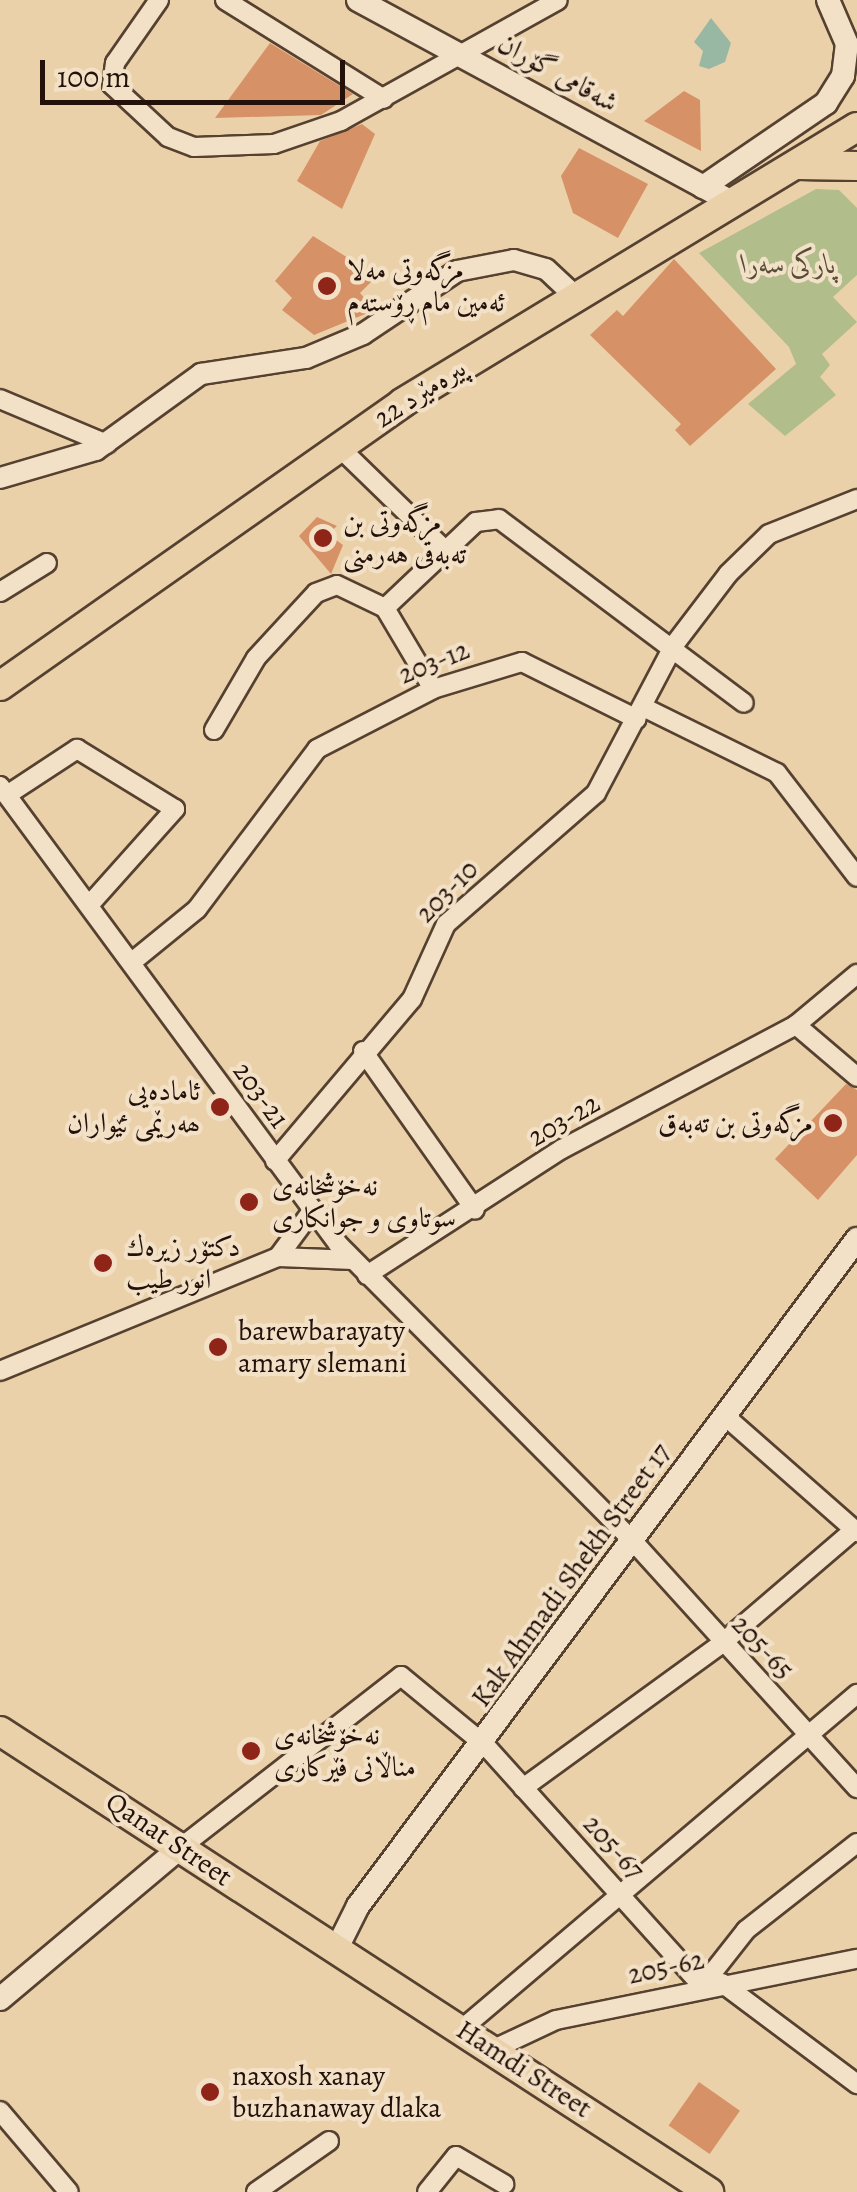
<!DOCTYPE html>
<html>
<head>
<meta charset="utf-8">
<style>
  body { margin:0 }
  #map { position:relative; width:857px; height:2192px; overflow:hidden; background:#ebd1a9; font-family:Alegreya,Amiri,serif }
  div>[style] { position:absolute }
  .green>* { inset:0; background:#b2bd8c }
  .water>* { inset:0; background:#99b8a3 }
  .building>* { inset:0; background:#d79166; transform-origin:0 0 }
  .roads { filter:drop-shadow(2px 0 #564131) drop-shadow(-2px 0 #564131) drop-shadow(0 2px #564131) drop-shadow(0 -2px #564131) }
  .minor>* { height:18px; margin:-9px; padding:0 9px; transform-origin:9px; border-radius:9px; background:#f2e1c7 }
  .tertiary>* { height:20px; margin:-10px; padding:0 10px; transform-origin:10px; border-radius:10px; background:#f2e1c7 }
  .secondary>* { height:22px; margin:-11px; padding:0 11px; transform-origin:11px; border-radius:11px; background:#f2e1c7 }
  .primary>* { height:28px; margin:-14px; padding:0 14px; transform-origin:14px; border-radius:14px; background:#ebd1a9 }
  .dots>* { width:28px; height:28px; translate:-50% -50%; box-sizing:border-box; border:5px solid #f2e1c7; border-radius:50% }
  span { translate:-50% -50%; white-space:nowrap; text-align:center; line-height:1.15; -webkit-text-stroke:8px #f2e1c7; paint-order:stroke }
  .street-label { font-size:28px; color:#241109 }
  .park-label { font-size:28px; color:#564d37; font-style:italic }
  .poi-label { font-size:28px; color:#241109 }
  .left { translate:0 -50%; text-align:left }
  .right { translate:-100% -50%; text-align:right }
  .scale { position:absolute; left:40px; top:60px; width:305px; height:45px; box-sizing:border-box; border:5px solid #241109; border-top:0; padding-left:12px; font-size:30px; line-height:35px; white-space:nowrap; color:#241109; -webkit-text-stroke:8px #f2e1c7; paint-order:stroke }
</style>
</head>
<body>
<div id="map">
  <div class="green">
    <i style="clip-path:polygon(816px 189px,839px 190px,857px 208px,857px 275px,833px 297px,857px 322px,822px 354px,830px 365px,820px 377px,836px 395px,785px 436px,748px 404px,796px 364px,789px 347px,699px 253px)"></i>
  </div>
  <div class="water">
    <i style="clip-path:polygon(711px 18px,731px 43px,725px 62px,709px 69px,699px 66px,703px 51px,694px 42px)"></i>
  </div>
  <div class="building">
    <i style="clip-path:polygon(270px 43px,353px 94px,321px 115px,215px 118px)"></i>
    <i style="clip-path:polygon(684px 91px,700px 100px,701px 151px,644px 121px)"></i>
    <i style="clip-path:polygon(362px 124px,375px 134px,342px 209px,297px 181px,320px 141px)"></i>
    <i style="clip-path:polygon(579px 148px,648px 184px,618px 238px,573px 213px,561px 176px)"></i>
    <i style="clip-path:polygon(313px 236px,377px 276px,360px 293px,375px 310px,314px 335px,282px 310px,292px 298px,275px 281px)"></i>
    <i style="clip-path:polygon(674px 259px,776px 369px,690px 446px,675px 430px,681px 424px,590px 335px,617px 310px,623px 316px)"></i>
    <i style="clip-path:polygon(317px 517px,337px 526px,328px 534px,343px 545px,331px 574px,299px 536px)"></i>
    <i style="clip-path:polygon(846px 1084px,857px 1090px,857px 1155px,818px 1200px,775px 1159px)"></i>
    <i style="left:699px;top:2082px;width:50px;height:53px;rotate:35deg"></i>
  </div>
  <div class="roads">
    <div class="minor">
      <i style="left:159px;top:0;width:77px;rotate:124.9deg"></i>
      <i style="left:115px;top:63px;width:22px;rotate:98deg"></i>
      <i style="left:112px;top:85px;width:76px;rotate:42.9deg"></i>
      <i style="left:168px;top:137px;width:28px;rotate:21deg"></i>
      <i style="left:194px;top:147px;width:80px;rotate:-2.1deg"></i>
      <i style="left:274px;top:144px;width:71px;rotate:-18.9deg"></i>
      <i style="left:341px;top:121px;width:248px;rotate:-29.1deg"></i>
      <i style="left:225px;top:0;width:187px;rotate:31.9deg"></i>
      <i style="left:0;top:399px;width:116px;rotate:22.8deg"></i>
      <i style="left:339px;top:447px;width:149px;rotate:44.2deg"></i>
      <i style="left:0;top:592px;width:55px;rotate:-31.7deg"></i>
      <i style="left:385px;top:608px;width:125px;rotate:-43.4deg"></i>
      <i style="left:476px;top:522px;width:23px;rotate:-7deg"></i>
      <i style="left:499px;top:519px;width:306px;rotate:36.9deg"></i>
      <i style="left:643px;top:707px;width:149px;rotate:26.2deg"></i>
      <i style="left:777px;top:773px;width:131px;rotate:52.4deg"></i>
      <i style="left:214px;top:730px;width:83px;rotate:-59.7deg"></i>
      <i style="left:256px;top:658px;width:88px;rotate:-47.3deg"></i>
      <i style="left:316px;top:593px;width:22px;rotate:-21deg"></i>
      <i style="left:337px;top:585px;width:53px;rotate:25.6deg"></i>
      <i style="left:385px;top:608px;width:94px;rotate:59.3deg"></i>
      <i style="left:0;top:786px;width:569px;rotate:53.57deg"></i>
      <i style="left:338px;top:1244px;width:417px;rotate:45.2deg"></i>
      <i style="left:632px;top:1540px;width:335px;rotate:47.8deg"></i>
      <i style="left:7px;top:795px;width:84px;rotate:-33.3deg"></i>
      <i style="left:77px;top:749px;width:115px;rotate:31.5deg"></i>
      <i style="left:175px;top:809px;width:126px;rotate:131.8deg"></i>
      <i style="left:132px;top:962px;width:84px;rotate:-39.2deg"></i>
      <i style="left:197px;top:909px;width:200px;rotate:-53.1deg"></i>
      <i style="left:317px;top:749px;width:131px;rotate:-27.3deg"></i>
      <i style="left:433px;top:689px;width:93px;rotate:-16.9deg"></i>
      <i style="left:522px;top:662px;width:128px;rotate:26.4deg"></i>
      <i style="left:796px;top:1025px;width:80px;rotate:40.4deg"></i>
      <i style="left:363px;top:1051px;width:194px;rotate:54.8deg"></i>
      <i style="left:275px;top:1161px;width:212px;rotate:-49.8deg"></i>
      <i style="left:412px;top:999px;width:82px;rotate:-65.6deg"></i>
      <i style="left:446px;top:924px;width:199px;rotate:-41.1deg"></i>
      <i style="left:596px;top:793px;width:167px;rotate:-62.2deg"></i>
      <i style="left:674px;top:645px;width:89px;rotate:-52.7deg"></i>
      <i style="left:728px;top:574px;width:57px;rotate:-44.3deg"></i>
      <i style="left:769px;top:534px;width:95px;rotate:-21.7deg"></i>
      <i style="left:279px;top:1257px;width:74px;rotate:2.3deg"></i>
      <i style="left:367px;top:1275px;width:232px;rotate:-32.9deg"></i>
      <i style="left:562px;top:1149px;width:265px;rotate:-27.9deg"></i>
      <i style="left:796px;top:1025px;width:80px;rotate:-39.9deg"></i>
      <i style="left:0;top:1371px;width:300px;rotate:-22.3deg"></i>
      <i style="left:278px;top:1257px;width:57px;rotate:-53.5deg"></i>
      <i style="left:725px;top:1416px;width:176px;rotate:41.3deg"></i>
      <i style="left:523px;top:1788px;width:245px;rotate:-36deg"></i>
      <i style="left:721px;top:1644px;width:175px;rotate:-40.6deg"></i>
      <i style="left:180px;top:1848px;width:280px;rotate:-37.9deg"></i>
      <i style="left:401px;top:1676px;width:109px;rotate:39.4deg"></i>
      <i style="left:485px;top:1745px;width:324px;rotate:48deg"></i>
      <i style="left:702px;top:1986px;width:71px;rotate:-51.8deg"></i>
      <i style="left:746px;top:1930px;width:141px;rotate:-38.1deg"></i>
      <i style="left:722px;top:1983px;width:169px;rotate:36.8deg"></i>
      <i style="left:463px;top:2028px;width:517px;rotate:-40.29deg"></i>
      <i style="left:494px;top:2049px;width:68px;rotate:-25.1deg"></i>
      <i style="left:556px;top:2020px;width:307px;rotate:-11.5deg"></i>
      <i style="left:0;top:2111px;width:106px;rotate:49.6deg"></i>
      <i style="left:256px;top:2192px;width:89px;rotate:-34.9deg"></i>
      <i style="left:427px;top:2192px;width:46px;rotate:-51.1deg"></i>
      <i style="left:456px;top:2156px;width:56px;rotate:30.3deg"></i>
    </div>
    <div class="tertiary">
      <i style="left:0;top:478px;width:100px;rotate:-16.3deg"></i>
      <i style="left:96px;top:450px;width:130px;rotate:-35.9deg"></i>
      <i style="left:201px;top:374px;width:106px;rotate:-8.7deg"></i>
      <i style="left:306px;top:358px;width:62px;rotate:-22.8deg"></i>
      <i style="left:363px;top:334px;width:113px;rotate:-33.8deg"></i>
      <i style="left:457px;top:271px;width:58px;rotate:-10.9deg"></i>
      <i style="left:514px;top:260px;width:33px;rotate:16deg"></i>
      <i style="left:546px;top:269px;width:40px;rotate:43deg"></i>
    </div>
    <div class="secondary">
      <i style="left:358px;top:0;width:422px;rotate:28.4deg"></i>
      <i style="left:703px;top:187px;width:149px;rotate:-34.3deg"></i>
      <i style="left:826px;top:103px;width:32px;rotate:-58deg"></i>
      <i style="left:843px;top:76px;width:32px;rotate:-83deg"></i>
      <i style="left:847px;top:44px;width:48px;rotate:-113.4deg"></i>
      <i style="left:337px;top:1948px;width:47px;rotate:-63.4deg"></i>
      <i style="left:358px;top:1906px;width:833px;rotate:-53.2deg"></i>
      <i style="left:0;top:1999px;width:235px;rotate:-40deg"></i>
    </div>
    <div class="primary">
      <i style="left:798px;top:165px;width:59px;rotate:1deg"></i>
      <i style="left:0;top:686px;width:492px;rotate:-35.1deg"></i>
      <i style="left:402px;top:403px;width:532px;rotate:-31.24deg"></i>
      <i style="left:0;top:1731px;width:846px;rotate:33.03deg"></i>
    </div>
  </div>
  <div class="dots">
    <i style="left:327px;top:286px;background:#8f2418"></i>
    <i style="left:323px;top:538px;background:#8f2418"></i>
    <i style="left:220px;top:1107px;background:#8f2418"></i>
    <i style="left:833px;top:1123px;background:#8f2418"></i>
    <i style="left:249px;top:1202px;background:#8f2418"></i>
    <i style="left:103px;top:1263px;background:#8f2418"></i>
    <i style="left:218px;top:1347px;background:#8f2418"></i>
    <i style="left:251px;top:1751px;background:#8f2418"></i>
    <i style="left:210px;top:2092px;background:#8f2418"></i>
  </div>
  <div class="street-label">
    <span style="left:558px;top:73px;rotate:29deg">شەقامی گۆران</span>
    <span style="left:420px;top:393px;rotate:-33deg">22 پیرەمێرد</span>
    <span style="left:434px;top:662px;rotate:-22deg">203-12</span>
    <span style="left:447px;top:891px;rotate:-45deg">203-10</span>
    <span style="left:261px;top:1095px;rotate:54deg">203-21</span>
    <span style="left:564px;top:1120px;rotate:-30deg">203-22</span>
    <span style="left:571px;top:1575px;rotate:-54deg">Kak Ahmadi Shekh Street 17</span>
    <span style="left:763px;top:1647px;rotate:47deg">205-65</span>
    <span style="left:169px;top:1839px;rotate:34deg">Qanat Street</span>
    <span style="left:614px;top:1847px;rotate:48deg">205-67</span>
    <span style="left:666px;top:1967px;rotate:-12deg">205-62</span>
    <span style="left:524px;top:2069px;rotate:33deg">Hamdi Street</span>
  </div>
  <div class="park-label">
    <span style="left:789px;top:264px">پارکی سەرا</span>
  </div>
  <div class="poi-label">
    <span class="left" style="left:347px;top:286px">مزگەوتی مەلا<br>ئەمین مام ڕۆستەم</span>
    <span class="left" style="left:343px;top:538px">مزگەوتی بن<br>تەبەقی هەرمنی</span>
    <span class="right" style="left:200px;top:1107px">ئامادەیی<br>ھەرێمی ئێواران</span>
    <span class="right" style="left:813px;top:1123px">مزگەوتی بن تەبەق</span>
    <span class="left" style="left:272px;top:1202px">نەخۆشخانەی<br>سوتاوی و جوانکاری</span>
    <span class="left" style="left:126px;top:1263px">دکتۆر زیرەك<br>انور طیب</span>
    <span class="left" style="left:238px;top:1347px">barewbarayaty<br>amary slemani</span>
    <span class="left" style="left:274px;top:1751px">نەخۆشخانەی<br>مناڵانی فێركاری</span>
    <span class="left" style="left:232px;top:2092px">naxosh xanay<br>buzhanaway dlaka</span>
  </div>
  <div class="scale">100 m</div>
</div>
</body>
</html>
